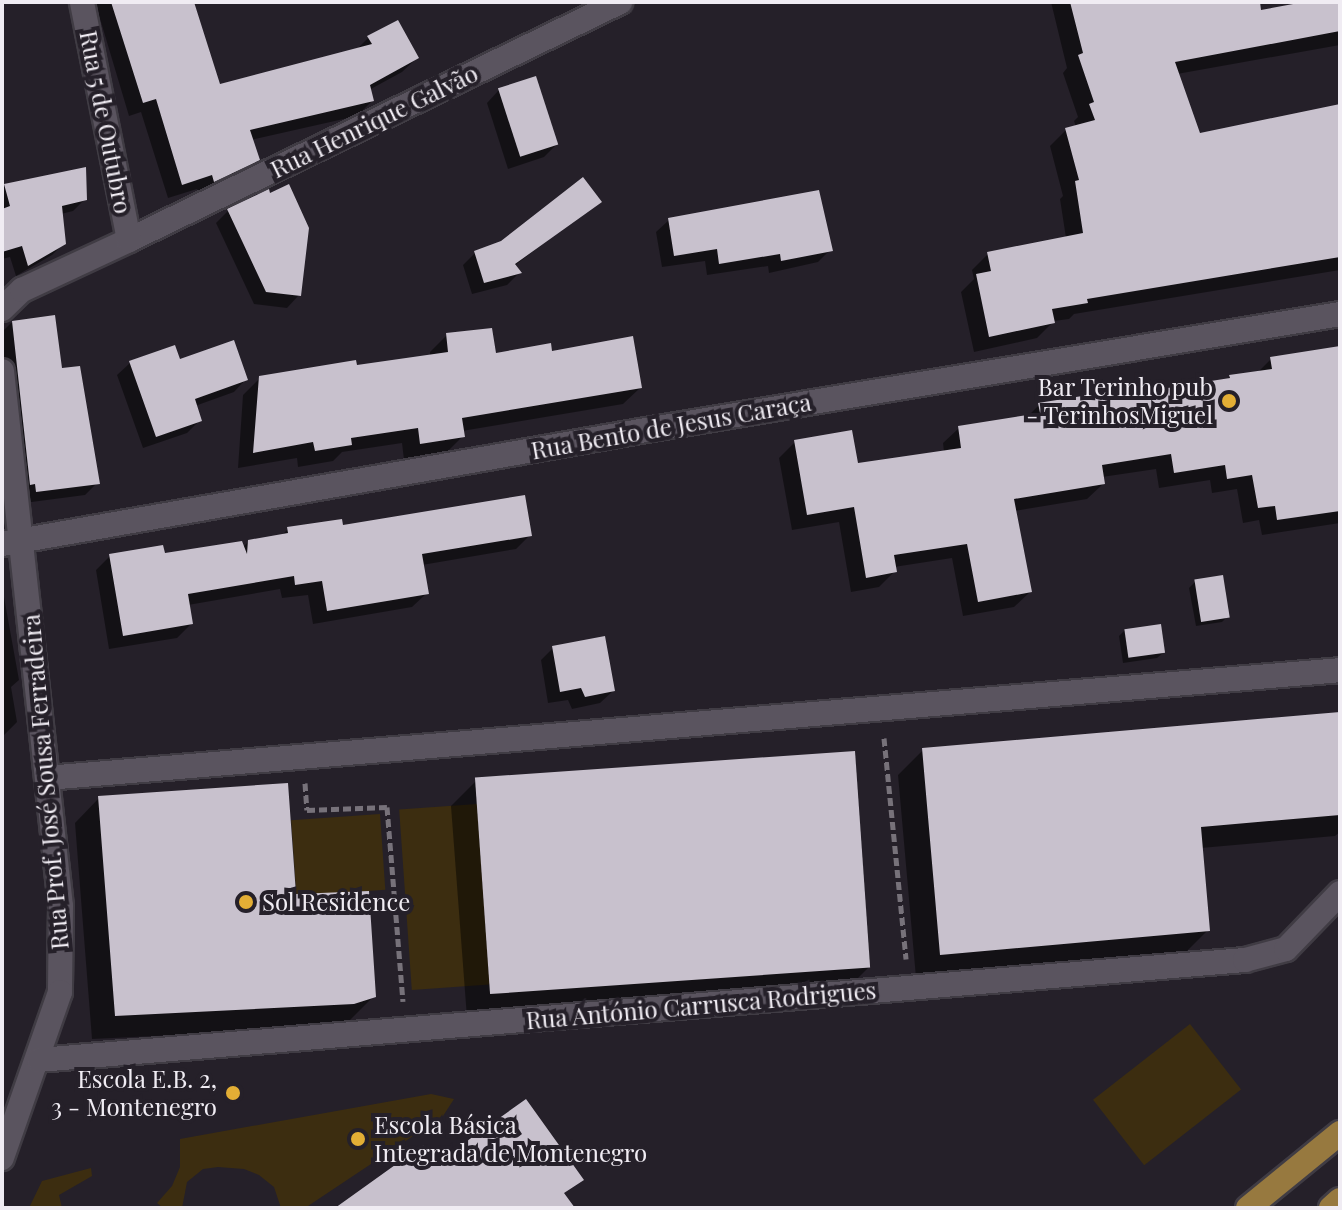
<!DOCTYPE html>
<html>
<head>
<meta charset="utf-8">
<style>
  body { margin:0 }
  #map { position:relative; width:1342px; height:1210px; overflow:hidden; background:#252029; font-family:"Playfair Display",serif }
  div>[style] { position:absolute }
  .green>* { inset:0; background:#3c2d10; transform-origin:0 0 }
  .shadow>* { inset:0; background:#0007 }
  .building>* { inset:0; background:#c8c1cd; transform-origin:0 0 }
  .path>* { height:5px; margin-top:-2.5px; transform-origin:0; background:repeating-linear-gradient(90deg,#77727a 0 8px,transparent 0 12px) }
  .roads { filter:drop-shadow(2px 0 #403c44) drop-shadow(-2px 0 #403c44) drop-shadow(0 2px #403c44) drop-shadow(0 -2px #403c44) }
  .minor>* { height:24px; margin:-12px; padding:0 12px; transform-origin:12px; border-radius:12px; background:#5a545f }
  .major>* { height:24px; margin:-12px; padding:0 12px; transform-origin:12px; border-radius:12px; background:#97793f }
  .dots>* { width:22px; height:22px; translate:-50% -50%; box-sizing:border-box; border:4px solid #252029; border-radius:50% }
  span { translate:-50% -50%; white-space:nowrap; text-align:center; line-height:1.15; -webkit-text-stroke:8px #252029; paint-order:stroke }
  .street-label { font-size:24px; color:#f0ecf3 }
  .poi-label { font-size:24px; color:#f0ecf3 }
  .right { translate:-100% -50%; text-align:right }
  .left { translate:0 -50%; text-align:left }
  .frame { position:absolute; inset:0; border:4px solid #f0ecf3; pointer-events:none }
</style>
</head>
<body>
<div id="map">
  <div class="green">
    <i style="left:477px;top:804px;width:181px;height:78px;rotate:86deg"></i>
    <i style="left:380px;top:814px;width:76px;height:89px;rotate:86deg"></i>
    <i style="left:1190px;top:1024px;width:83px;height:123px;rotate:52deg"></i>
    <i style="clip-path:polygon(431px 1094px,454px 1099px,443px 1116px,305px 1208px,281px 1208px,274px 1187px,259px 1175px,244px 1169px,218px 1167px,203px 1169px,187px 1182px,182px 1208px,163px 1208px,157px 1203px,172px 1186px,180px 1167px,180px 1139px)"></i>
    <i style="clip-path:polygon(91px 1168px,92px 1176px,59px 1195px,62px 1208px,29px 1208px,42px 1181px)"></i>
  </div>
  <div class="shadow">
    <i style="clip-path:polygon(95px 2px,192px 2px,219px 87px,355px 51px,369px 37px,417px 58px,402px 72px,369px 90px,372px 101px,357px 116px,251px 140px,258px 159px,243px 174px,200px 195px,197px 189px,168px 198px,141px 112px,129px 116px)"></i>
    <i style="clip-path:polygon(1051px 2px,1189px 2px,1190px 24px,1318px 2px,1340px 2px,1340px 45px,1177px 74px,1198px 135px,1340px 107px,1340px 270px,1074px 314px,1069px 319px,1054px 321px,1037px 338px,974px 352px,961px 292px,974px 279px,972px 270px,988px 254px,1066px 238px,1060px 199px,1063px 196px,1050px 146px,1066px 130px,1076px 127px,1074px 121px,1078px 117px,1063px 73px,1067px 68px)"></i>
    <i style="clip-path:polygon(499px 90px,556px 145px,544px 157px,508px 169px,487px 103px)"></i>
    <i style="clip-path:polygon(5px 186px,85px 199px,73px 211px,61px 214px,64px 243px,52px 255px,16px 276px,10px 257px,2px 259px,2px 189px)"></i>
    <i style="clip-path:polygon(599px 201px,514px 266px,519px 273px,507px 285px,472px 294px,463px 265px,475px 253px)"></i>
    <i style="clip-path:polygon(228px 211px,299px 295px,287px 308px,254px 304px,216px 223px)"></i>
    <i style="clip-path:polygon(669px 220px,830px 250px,818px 262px,769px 273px,768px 266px,707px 275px,705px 261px,662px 267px,656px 232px)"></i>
    <i style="clip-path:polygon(53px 317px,61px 370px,97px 483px,85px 495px,24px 503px,2px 374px,2px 332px,11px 323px)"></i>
    <i style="clip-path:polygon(447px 335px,494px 355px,551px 353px,640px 388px,623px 404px,462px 431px,463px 436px,446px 453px,404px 460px,402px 443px,342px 452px,333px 461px,298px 467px,297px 458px,238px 468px,243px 395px,260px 378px,430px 356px,430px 352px)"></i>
    <i style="clip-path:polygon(1340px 348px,1340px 523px,1262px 535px,1259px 520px,1243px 523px,1237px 489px,1212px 493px,1210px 480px,1159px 488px,1156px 469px,1102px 477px,1103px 484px,1087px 499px,1014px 511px,1030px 592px,1014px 607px,963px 616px,952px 558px,894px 567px,895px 571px,879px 587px,851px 592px,839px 522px,792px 530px,779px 458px,795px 442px,856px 465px,944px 452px,943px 443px,959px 428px,1027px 417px,1039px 405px,1095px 402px,1226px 381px,1230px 376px,1257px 373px,1271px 359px)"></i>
    <i style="clip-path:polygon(179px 362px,246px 379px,234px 392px,195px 406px,200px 420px,187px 433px,143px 448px,117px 375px,130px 363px)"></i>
    <i style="clip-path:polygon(341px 527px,530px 535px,516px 549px,422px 565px,427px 593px,412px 607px,313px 624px,308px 595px,282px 598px,280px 589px,188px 605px,191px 624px,177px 638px,109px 649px,96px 570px,110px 556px,163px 556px,242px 548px,249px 541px,281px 536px,288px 529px)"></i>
    <i style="clip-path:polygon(1195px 582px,1228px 616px,1222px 622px,1196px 626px,1189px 588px)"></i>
    <i style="clip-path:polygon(2px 586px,19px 680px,11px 687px,17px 722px,2px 737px)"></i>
    <i style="clip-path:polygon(1125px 630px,1163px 653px,1157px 658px,1123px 663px,1119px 636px)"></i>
    <i style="clip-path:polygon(553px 648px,613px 691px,600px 703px,572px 709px,568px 700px,548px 703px,541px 660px)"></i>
    <i style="clip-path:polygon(1340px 714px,1340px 832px,1335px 836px,1201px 848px,1208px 930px,1183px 955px,916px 978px,898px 775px,923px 750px)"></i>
    <i style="clip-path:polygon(476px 781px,869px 967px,845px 991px,467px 1018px,451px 806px)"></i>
    <i style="clip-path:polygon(99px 798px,294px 896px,374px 996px,349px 1021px,328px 1028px,92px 1039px,75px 823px)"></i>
  </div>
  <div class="building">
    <i style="clip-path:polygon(111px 2px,194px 2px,220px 84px,372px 44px,367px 36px,398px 20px,419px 58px,370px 85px,374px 101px,250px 130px,260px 160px,214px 182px,212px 175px,182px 185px,156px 99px,143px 103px)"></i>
    <i style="clip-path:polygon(1070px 2px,1260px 2px,1261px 10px,1304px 2px,1340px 2px,1340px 31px,1175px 62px,1200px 133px,1340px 104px,1340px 257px,1087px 299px,1088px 303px,1052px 309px,1055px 323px,989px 337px,976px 274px,991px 271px,987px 252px,1083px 233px,1075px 181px,1079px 180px,1065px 128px,1095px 120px,1089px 104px,1094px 102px,1078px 55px,1083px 53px)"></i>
    <i style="left:536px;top:76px;width:72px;height:40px;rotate:72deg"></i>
    <i style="clip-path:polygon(86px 167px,87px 200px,62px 206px,66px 244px,28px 266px,22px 246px,2px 252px,2px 209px,10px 206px,4px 184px)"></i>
    <i style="clip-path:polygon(583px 177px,602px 202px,515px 264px,522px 273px,484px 283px,474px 251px,501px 241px)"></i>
    <i style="clip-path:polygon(289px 184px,309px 228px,301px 296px,266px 292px,227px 209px,269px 189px,270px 193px)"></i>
    <i style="clip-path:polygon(819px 190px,833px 251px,781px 261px,780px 254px,719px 264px,717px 249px,674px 256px,668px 218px)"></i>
    <i style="clip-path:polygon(55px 315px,62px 368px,80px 366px,100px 484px,36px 492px,35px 484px,30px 485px,12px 321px)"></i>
    <i style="clip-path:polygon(492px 328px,496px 353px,551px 343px,552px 351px,633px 336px,642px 388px,462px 418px,465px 437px,420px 444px,418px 428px,351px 438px,352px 445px,315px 451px,313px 442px,253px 453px,259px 376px,356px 360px,357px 365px,448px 352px,446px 333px)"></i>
    <i style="clip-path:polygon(234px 340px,248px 380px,195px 399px,202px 421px,156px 437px,129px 361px,175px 345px,180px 359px)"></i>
    <i style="clip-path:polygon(1340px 346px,1340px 511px,1277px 520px,1275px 506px,1258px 508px,1252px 475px,1227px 479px,1225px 465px,1174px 473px,1171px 454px,1102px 465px,1105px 484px,1014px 499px,1032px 592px,978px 602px,967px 544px,894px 555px,897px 572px,866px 578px,854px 507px,807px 515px,794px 440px,852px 430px,858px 463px,961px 448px,958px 426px,1040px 413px,1038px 403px,1095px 394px,1096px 399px,1230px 378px,1229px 375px,1272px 369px,1270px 357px)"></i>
    <i style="clip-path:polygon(525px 495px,532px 536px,422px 554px,429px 594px,327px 611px,322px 581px,295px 585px,294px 576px,188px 594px,193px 624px,123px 636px,109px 554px,163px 545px,165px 553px,242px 541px,247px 554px,248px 540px,288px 533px,287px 527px,342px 519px,343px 525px)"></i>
    <i style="left:1223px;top:575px;width:43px;height:29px;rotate:81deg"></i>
    <i style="left:1161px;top:624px;width:29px;height:37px;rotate:82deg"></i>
    <i style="clip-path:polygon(605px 636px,615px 691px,585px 697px,581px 688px,560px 692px,552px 646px)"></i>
    <i style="clip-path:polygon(1340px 712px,1340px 815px,1201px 827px,1210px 931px,940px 955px,922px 748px)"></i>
    <i style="left:855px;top:751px;width:217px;height:381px;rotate:86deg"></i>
    <i style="clip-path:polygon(288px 783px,296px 894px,369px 891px,376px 997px,354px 1004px,115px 1016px,98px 796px)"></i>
    <i style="clip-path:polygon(526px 1099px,584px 1180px,564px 1193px,575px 1208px,335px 1208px,423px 1145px,436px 1163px)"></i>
  </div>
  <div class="path">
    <i style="left:884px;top:738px;width:222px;rotate:84.3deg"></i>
    <i style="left:305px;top:783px;width:27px;rotate:86deg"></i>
    <i style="left:307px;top:810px;width:80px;rotate:-2.1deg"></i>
    <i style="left:387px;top:807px;width:195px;rotate:85.3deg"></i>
  </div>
  <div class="roads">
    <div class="minor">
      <i style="left:129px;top:240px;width:546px;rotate:-25.86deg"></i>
      <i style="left:2px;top:309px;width:28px;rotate:-44deg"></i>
      <i style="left:22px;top:290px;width:118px;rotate:-25deg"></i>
      <i style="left:129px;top:240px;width:243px;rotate:-101.2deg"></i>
      <i style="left:2px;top:371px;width:538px;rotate:83.71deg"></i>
      <i style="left:61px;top:906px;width:86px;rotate:90.7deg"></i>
      <i style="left:60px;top:992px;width:176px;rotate:109.3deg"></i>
      <i style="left:2px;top:544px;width:648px;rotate:-10.04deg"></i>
      <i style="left:640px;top:431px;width:710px;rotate:-9.49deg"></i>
      <i style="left:47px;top:778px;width:1298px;rotate:-4.77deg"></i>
      <i style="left:39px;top:1060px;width:1210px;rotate:-4.74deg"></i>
      <i style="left:1245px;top:960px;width:42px;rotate:-15deg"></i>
      <i style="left:1286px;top:949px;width:78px;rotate:-46deg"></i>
    </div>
    <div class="major">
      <i style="left:1248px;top:1208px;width:119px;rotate:-39.2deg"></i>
      <i style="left:1331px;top:1208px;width:12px;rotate:-42deg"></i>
    </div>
  </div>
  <div class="dots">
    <i style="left:1229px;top:401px;background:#e3ae35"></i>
    <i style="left:246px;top:902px;background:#e3ae35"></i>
    <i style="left:233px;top:1093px;background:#e3ae35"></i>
    <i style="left:358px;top:1139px;background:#e3ae35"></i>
  </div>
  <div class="street-label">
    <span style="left:374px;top:121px;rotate:-26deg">Rua Henrique Galvão</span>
    <span style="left:106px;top:122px;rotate:79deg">Rua 5 de Outubro</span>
    <span style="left:671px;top:426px;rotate:-10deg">Rua Bento de Jesus Caraça</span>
    <span style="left:45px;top:782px;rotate:-95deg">Rua Prof. José Sousa Ferradeira</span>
    <span style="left:701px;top:1005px;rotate:-5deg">Rua António Carrusca Rodrigues</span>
  </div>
  <div class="poi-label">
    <span class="right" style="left:1213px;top:401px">Bar Terinho pub<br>- TerinhosMiguel</span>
    <span class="left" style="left:262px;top:902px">Sol Residence</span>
    <span class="right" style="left:217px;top:1093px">Escola E.B. 2,<br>3 - Montenegro</span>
    <span class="left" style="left:374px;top:1139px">Escola Básica<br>Integrada de Montenegro</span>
  </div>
  <div class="frame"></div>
</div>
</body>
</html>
